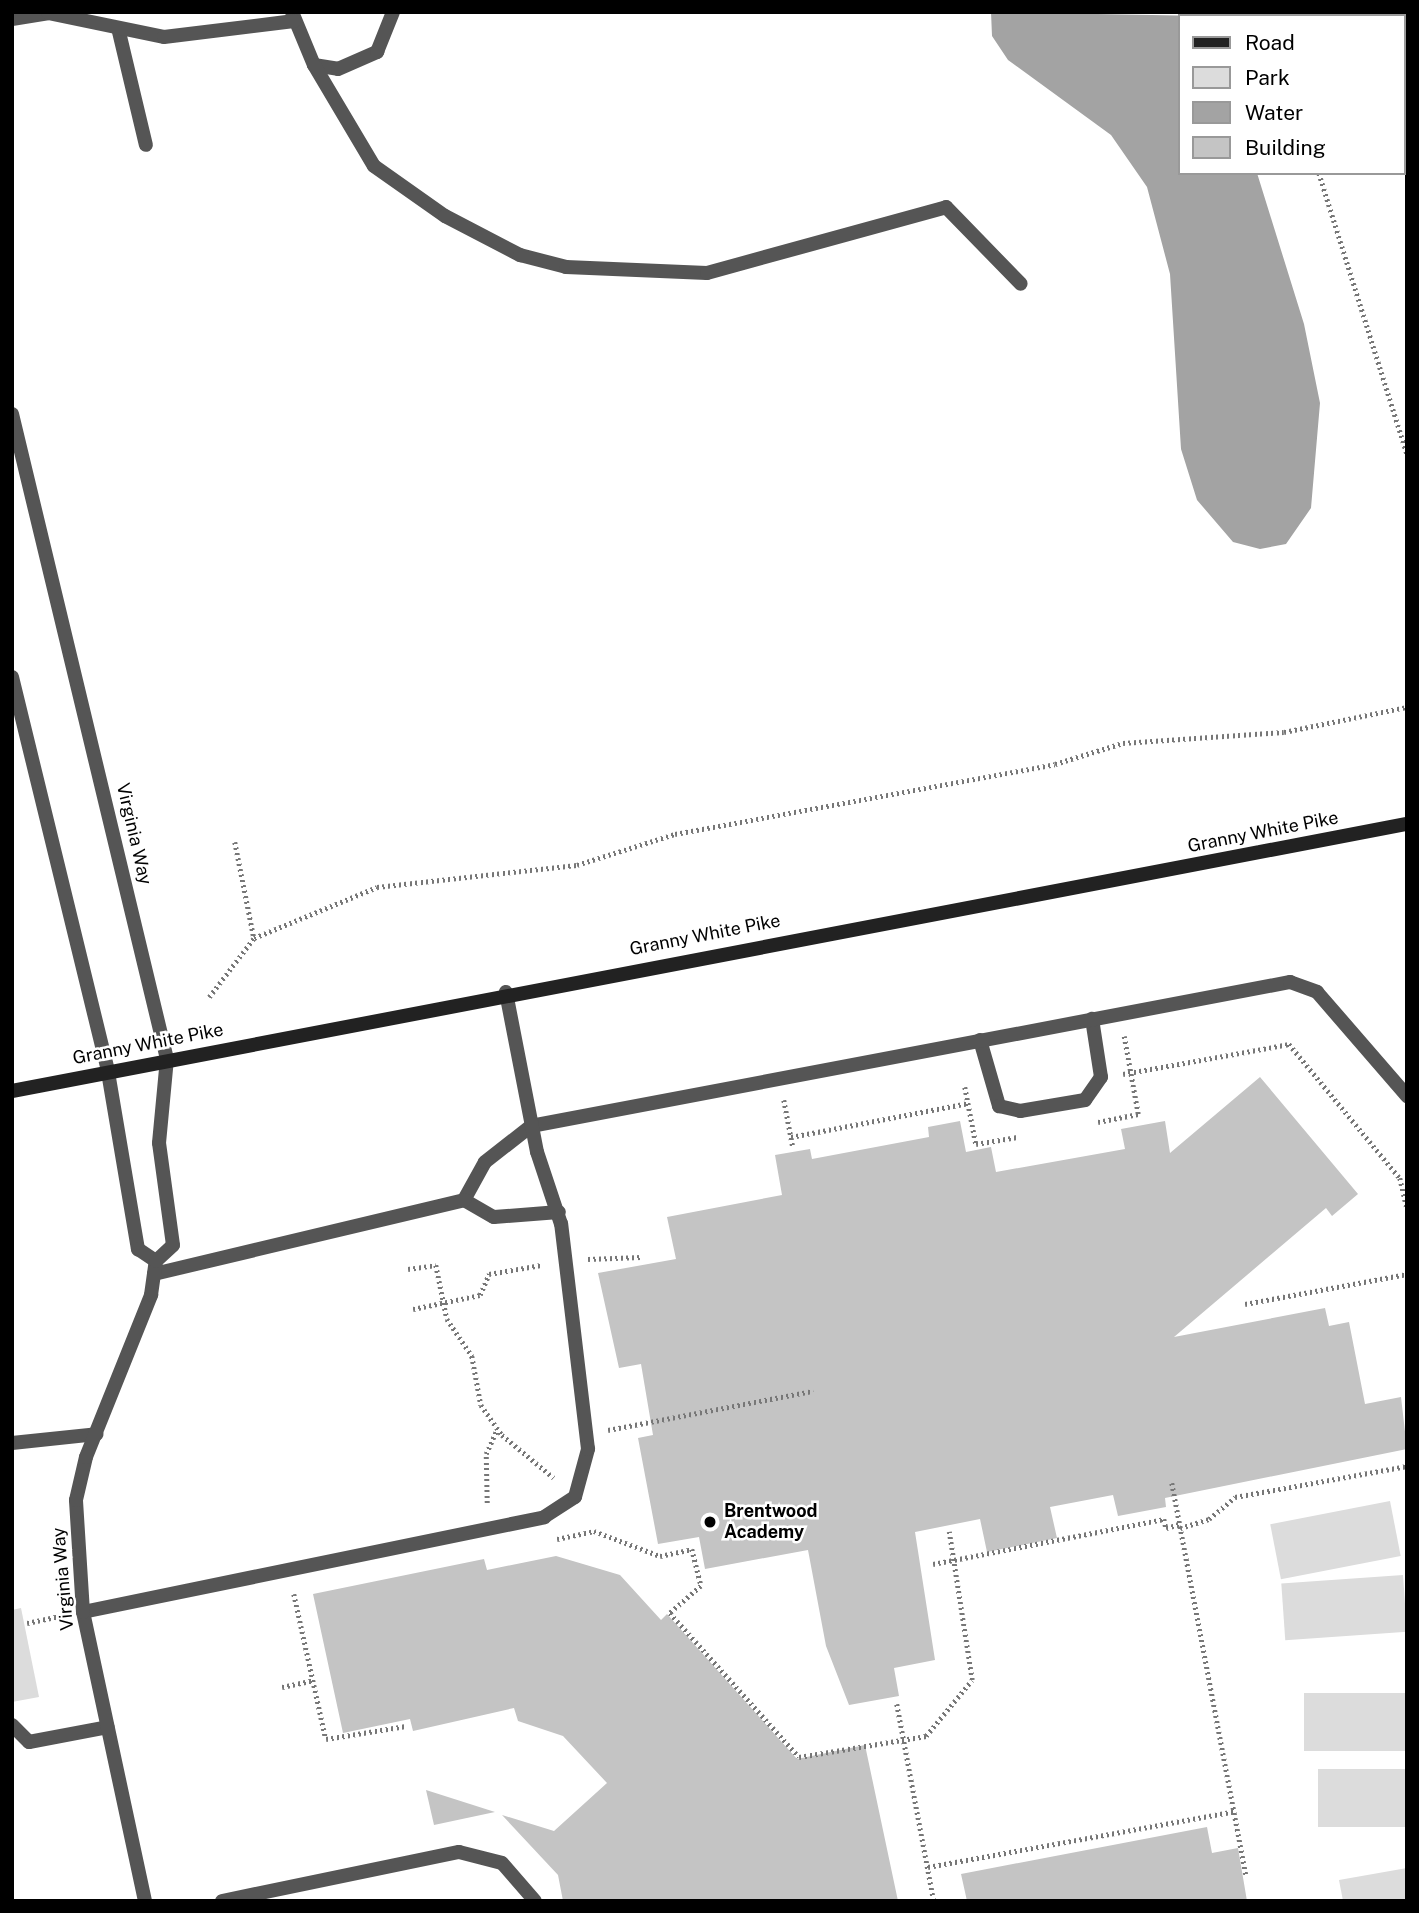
<!DOCTYPE html>
<html>
<head>
<meta charset="utf-8">
<style>
  body { margin:0 }
  #map { position:relative; width:1419px; height:1913px; overflow:hidden; background:#fff; font-family:"Public Sans",sans-serif }
  div>[style] { position:absolute }
  .green>* { inset:0; background:#dcdcdc; transform-origin:0 0 }
  .water>* { inset:0; background:#a3a3a3 }
  .building>* { inset:0; background:#c4c4c4 }
  .path>* { height:4.5px; margin-top:-2.25px; transform-origin:0; background:repeating-linear-gradient(90deg,#777 0 2px,transparent 0 5.5px) }
  .lane>* { height:14px; margin:-7px; padding:0 7px; transform-origin:7px; border-radius:7px; background:#555 }
  .street>* { height:14px; margin:-7px; padding:0 7px; transform-origin:7px; border-radius:7px; background:#555 }
  .secondary>* { height:14px; margin:-7px; padding:0 7px; transform-origin:7px; border-radius:7px; background:#222 }
  .dots>* { width:19px; height:19px; translate:-50% -50%; box-sizing:border-box; border:4px solid #fff; border-radius:50% }
  span { translate:-50% -50%; white-space:nowrap; text-align:center; line-height:1.15; -webkit-text-stroke:5px #fff; paint-order:stroke }
  .street-label { font-size:18px; color:#000 }
  .poi-label { font-size:18px; color:#000; font-weight:700 }
  .left { translate:0 -50%; text-align:left }
  .frame { position:absolute; inset:0; border:14px solid #000; pointer-events:none }
  .legend { position:absolute; left:1178px; top:14px; width:228px; height:161px; box-sizing:border-box; background:#fff; border:2px solid #999; margin:0; padding:9px 12px; list-style:none; font-size:21px; color:#000 }
  .legend li { display:flex; align-items:center; gap:14px; height:35px }
  .legend b { width:35px; border:2px solid #999 }
</style>
</head>
<body>
<div id="map">
  <div class="green">
    <i style="left:1390px;top:1501px;width:56px;height:122px;rotate:79deg"></i>
    <i style="left:1403px;top:1575px;width:57px;height:122px;rotate:86deg"></i>
    <i style="clip-path:polygon(21px 1608px,39px 1697px,12px 1702px,12px 1610px)"></i>
    <i style="left:1407px;top:1693px;width:58px;height:103px;rotate:90deg"></i>
    <i style="left:1407px;top:1769px;width:58px;height:89px;rotate:90deg"></i>
    <i style="clip-path:polygon(1407px 1868px,1407px 1901px,1343px 1901px,1339px 1880px)"></i>
  </div>
  <div class="water">
    <i style="clip-path:polygon(991px 12px,1206px 16px,1179px 16px,1179px 173px,1257px 173px,1304px 324px,1320px 403px,1311px 508px,1286px 544px,1260px 549px,1233px 542px,1197px 500px,1181px 449px,1170px 274px,1147px 187px,1111px 135px,1008px 60px,992px 36px)"></i>
  </div>
  <div class="building">
    <i style="clip-path:polygon(1260px 1077px,1358px 1194px,1332px 1216px,1326px 1208px,1174px 1337px,1325px 1308px,1329px 1326px,1349px 1322px,1365px 1404px,1401px 1397px,1407px 1449px,1165px 1498px,1166px 1507px,1118px 1516px,1113px 1495px,1050px 1507px,1057px 1538px,987px 1552px,980px 1519px,915px 1532px,935px 1660px,894px 1668px,899px 1696px,849px 1705px,826px 1646px,808px 1550px,705px 1569px,699px 1537px,658px 1544px,638px 1438px,653px 1435px,641px 1364px,619px 1368px,598px 1273px,676px 1259px,667px 1217px,782px 1195px,775px 1155px,810px 1149px,812px 1159px,929px 1137px,928px 1127px,960px 1121px,966px 1152px,991px 1147px,996px 1172px,1125px 1149px,1121px 1129px,1165px 1121px,1170px 1153px)"></i>
    <i style="clip-path:polygon(556px 1556px,620px 1575px,661px 1620px,667px 1614px,797px 1759px,865px 1745px,898px 1901px,563px 1901px,558px 1875px,502px 1815px,554px 1831px,607px 1783px,563px 1736px,518px 1721px,514px 1708px,413px 1731px,410px 1719px,343px 1733px,313px 1594px,484px 1559px,487px 1570px)"></i>
    <i style="clip-path:polygon(426px 1790px,495px 1812px,434px 1825px)"></i>
    <i style="clip-path:polygon(1207px 1827px,1212px 1853px,1238px 1848px,1247px 1901px,967px 1901px,961px 1874px)"></i>
  </div>
  <div class="path">
    <i style="left:1261px;top:12px;width:4px;rotate:63deg"></i>
    <i style="left:1319px;top:173px;width:294px;rotate:72.6deg"></i>
    <i style="left:235px;top:842px;width:98px;rotate:78.8deg"></i>
    <i style="left:209px;top:997px;width:74px;rotate:-52.7deg"></i>
    <i style="left:254px;top:938px;width:133px;rotate:-22.5deg"></i>
    <i style="left:377px;top:887px;width:201px;rotate:-6.3deg"></i>
    <i style="left:577px;top:865px;width:103px;rotate:-17.6deg"></i>
    <i style="left:675px;top:834px;width:386px;rotate:-10.4deg"></i>
    <i style="left:1055px;top:764px;width:71px;rotate:-17.2deg"></i>
    <i style="left:1123px;top:743px;width:161px;rotate:-3.9deg"></i>
    <i style="left:1284px;top:732px;width:126px;rotate:-11.5deg"></i>
    <i style="left:1123px;top:1074px;width:169px;rotate:-10.2deg"></i>
    <i style="left:1289px;top:1044px;width:174px;rotate:50.4deg"></i>
    <i style="left:1400px;top:1178px;width:31px;rotate:77deg"></i>
    <i style="left:965px;top:1087px;width:58px;rotate:79.1deg"></i>
    <i style="left:976px;top:1144px;width:42px;rotate:-9.7deg"></i>
    <i style="left:784px;top:1100px;width:48px;rotate:79.2deg"></i>
    <i style="left:1098px;top:1122px;width:41px;rotate:-11.3deg"></i>
    <i style="left:1138px;top:1114px;width:79px;rotate:-100.2deg"></i>
    <i style="left:791px;top:1137px;width:181px;rotate:-10.8deg"></i>
    <i style="left:588px;top:1259px;width:53px;rotate:-2.2deg"></i>
    <i style="left:408px;top:1269px;width:28px;rotate:-8deg"></i>
    <i style="left:436px;top:1265px;width:55px;rotate:78.5deg"></i>
    <i style="left:447px;top:1319px;width:45px;rotate:56deg"></i>
    <i style="left:472px;top:1356px;width:50px;rotate:79.6deg"></i>
    <i style="left:481px;top:1405px;width:37px;rotate:55deg"></i>
    <i style="left:502px;top:1435px;width:67px;rotate:39.6deg"></i>
    <i style="left:1245px;top:1304px;width:165px;rotate:-10.5deg"></i>
    <i style="left:413px;top:1309px;width:68px;rotate:-11.8deg"></i>
    <i style="left:480px;top:1295px;width:23px;rotate:-67deg"></i>
    <i style="left:489px;top:1274px;width:53px;rotate:-9.8deg"></i>
    <i style="left:608px;top:1430px;width:209px;rotate:-10.8deg"></i>
    <i style="left:1172px;top:1483px;width:399px;rotate:79.3deg"></i>
    <i style="left:487px;top:1503px;width:49px;rotate:-91.2deg"></i>
    <i style="left:486px;top:1454px;width:27px;rotate:-66deg"></i>
    <i style="left:1180px;top:1528px;width:30px;rotate:-17deg"></i>
    <i style="left:1209px;top:1519px;width:34px;rotate:-40deg"></i>
    <i style="left:1235px;top:1497px;width:175px;rotate:-10.2deg"></i>
    <i style="left:557px;top:1539px;width:38px;rotate:-12deg"></i>
    <i style="left:594px;top:1531px;width:71px;rotate:20.7deg"></i>
    <i style="left:660px;top:1556px;width:33px;rotate:-12deg"></i>
    <i style="left:692px;top:1549px;width:38px;rotate:76deg"></i>
    <i style="left:701px;top:1586px;width:41px;rotate:138.9deg"></i>
    <i style="left:670px;top:1613px;width:193px;rotate:48.1deg"></i>
    <i style="left:799px;top:1757px;width:129px;rotate:-9.4deg"></i>
    <i style="left:926px;top:1736px;width:72px;rotate:-50.6deg"></i>
    <i style="left:972px;top:1680px;width:150px;rotate:-98.8deg"></i>
    <i style="left:933px;top:1564px;width:235px;rotate:-11deg"></i>
    <i style="left:1164px;top:1519px;width:9px;rotate:77deg"></i>
    <i style="left:1166px;top:1528px;width:15px;rotate:-16deg"></i>
    <i style="left:294px;top:1594px;width:148px;rotate:77.6deg"></i>
    <i style="left:326px;top:1739px;width:81px;rotate:-9.2deg"></i>
    <i style="left:27px;top:1623px;width:35px;rotate:-12deg"></i>
    <i style="left:282px;top:1687px;width:30px;rotate:-12deg"></i>
    <i style="left:897px;top:1704px;width:200px;rotate:79.4deg"></i>
    <i style="left:928px;top:1867px;width:312px;rotate:-10.3deg"></i>
  </div>
  <div class="lane">
    <i style="left:292px;top:12px;width:57px;rotate:67.5deg"></i>
    <i style="left:314px;top:65px;width:24px;rotate:9deg"></i>
    <i style="left:338px;top:69px;width:43px;rotate:-23.6deg"></i>
    <i style="left:377px;top:52px;width:43px;rotate:-68.2deg"></i>
    <i style="left:119px;top:32px;width:116px;rotate:76.6deg"></i>
    <i style="left:314px;top:65px;width:117px;rotate:59.3deg"></i>
    <i style="left:374px;top:166px;width:87px;rotate:35.2deg"></i>
    <i style="left:445px;top:216px;width:85px;rotate:27.5deg"></i>
    <i style="left:520px;top:255px;width:48px;rotate:14.6deg"></i>
    <i style="left:566px;top:267px;width:141px;rotate:2.4deg"></i>
    <i style="left:707px;top:273px;width:248px;rotate:-15.4deg"></i>
    <i style="left:946px;top:207px;width:107px;rotate:45.8deg"></i>
    <i style="left:980px;top:1040px;width:69px;rotate:73.9deg"></i>
    <i style="left:999px;top:1106px;width:22px;rotate:13deg"></i>
    <i style="left:1020px;top:1111px;width:66px;rotate:-9.6deg"></i>
    <i style="left:1085px;top:1100px;width:28px;rotate:-55deg"></i>
    <i style="left:1101px;top:1077px;width:59px;rotate:-98.8deg"></i>
    <i style="left:108px;top:1072px;width:180px;rotate:80.4deg"></i>
    <i style="left:138px;top:1249px;width:22px;rotate:34deg"></i>
    <i style="left:464px;top:1200px;width:43px;rotate:-61.1deg"></i>
    <i style="left:485px;top:1162px;width:58px;rotate:-38deg"></i>
    <i style="left:531px;top:1126px;width:773px;rotate:-10.74deg"></i>
    <i style="left:1290px;top:982px;width:29px;rotate:20deg"></i>
    <i style="left:1317px;top:992px;width:138px;rotate:49.1deg"></i>
    <i style="left:464px;top:1200px;width:34px;rotate:30deg"></i>
    <i style="left:494px;top:1217px;width:65px;rotate:-4.4deg"></i>
    <i style="left:154px;top:1274px;width:319px;rotate:-13.4deg"></i>
    <i style="left:12px;top:1443px;width:85px;rotate:-6deg"></i>
    <i style="left:83px;top:1612px;width:471px;rotate:-11.6deg"></i>
    <i style="left:544px;top:1517px;width:37px;rotate:-33deg"></i>
    <i style="left:575px;top:1497px;width:50px;rotate:-74.8deg"></i>
    <i style="left:588px;top:1449px;width:227px;rotate:-96.8deg"></i>
    <i style="left:561px;top:1224px;width:76px;rotate:-108.4deg"></i>
    <i style="left:537px;top:1152px;width:163px;rotate:-101deg"></i>
    <i style="left:12px;top:1725px;width:24px;rotate:45deg"></i>
    <i style="left:29px;top:1742px;width:80px;rotate:-10.8deg"></i>
    <i style="left:145px;top:1901px;width:296px;rotate:-102.1deg"></i>
    <i style="left:83px;top:1612px;width:112px;rotate:-93.6deg"></i>
    <i style="left:76px;top:1500px;width:44px;rotate:-76.9deg"></i>
    <i style="left:86px;top:1457px;width:175px;rotate:-68.1deg"></i>
    <i style="left:151px;top:1295px;width:34px;rotate:-82deg"></i>
    <i style="left:156px;top:1261px;width:23px;rotate:-43deg"></i>
    <i style="left:173px;top:1245px;width:103px;rotate:-97.8deg"></i>
    <i style="left:159px;top:1143px;width:84px;rotate:-84.6deg"></i>
    <i style="left:222px;top:1901px;width:242px;rotate:-11.7deg"></i>
    <i style="left:459px;top:1852px;width:44px;rotate:14.3deg"></i>
    <i style="left:502px;top:1863px;width:50px;rotate:49deg"></i>
  </div>
  <div class="street">
    <i style="left:12px;top:19px;width:36px;rotate:-9deg"></i>
    <i style="left:48px;top:13px;width:118px;rotate:11.7deg"></i>
    <i style="left:164px;top:37px;width:131px;rotate:-7deg"></i>
    <i style="left:12px;top:414px;width:663px;rotate:76.49deg"></i>
    <i style="left:12px;top:677px;width:406px;rotate:76.3deg"></i>
  </div>
  <div class="secondary">
    <i style="left:12px;top:1091px;width:1420px;rotate:-10.84deg"></i>
  </div>
  <div class="dots">
    <i style="left:710px;top:1522px;background:#000"></i>
  </div>
  <div class="street-label">
    <span style="left:1263px;top:832px;rotate:-11deg">Granny White Pike</span>
    <span style="left:134px;top:834px;rotate:77deg">Virginia Way</span>
    <span style="left:705px;top:935px;rotate:-11deg">Granny White Pike</span>
    <span style="left:148px;top:1044px;rotate:-11deg">Granny White Pike</span>
    <span style="left:63px;top:1579px;rotate:-95deg">Virginia Way</span>
  </div>
  <div class="poi-label">
    <span class="left" style="left:724px;top:1522px">Brentwood<br>Academy</span>
  </div>
  <div class="frame"></div>
  <ul class="legend">
  <li><b style="height:9px;background:#222"></b>Road</li>
  <li><b style="height:19px;background:#dcdcdc"></b>Park</li>
  <li><b style="height:19px;background:#a3a3a3"></b>Water</li>
  <li><b style="height:19px;background:#c4c4c4"></b>Building</li>
  </ul>
</div>
</body>
</html>
